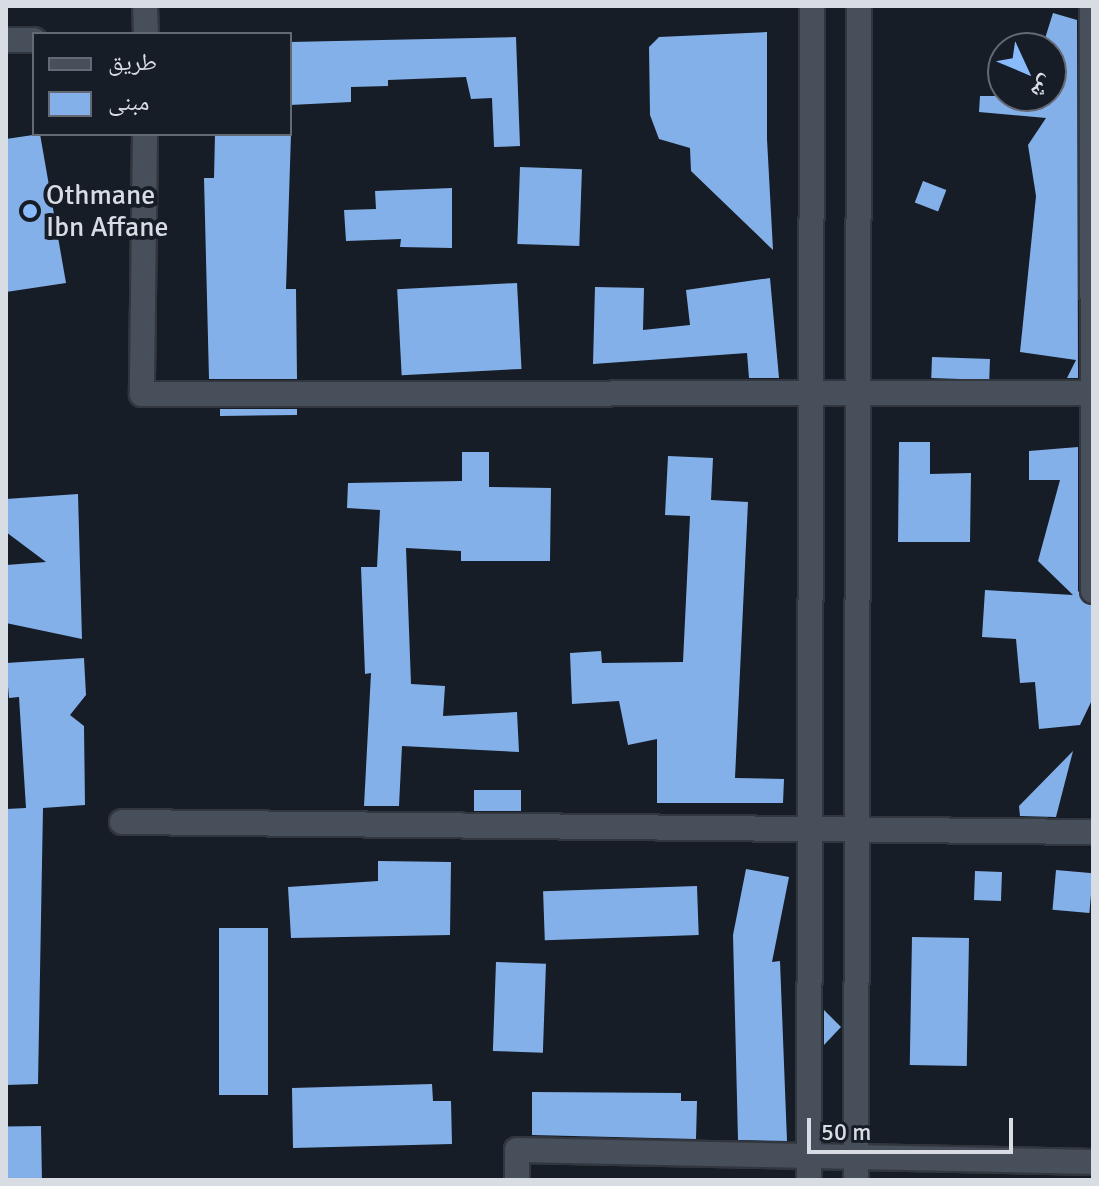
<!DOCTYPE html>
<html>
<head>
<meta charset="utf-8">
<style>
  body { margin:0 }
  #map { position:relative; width:1099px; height:1186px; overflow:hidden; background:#161d27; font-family:Signika,"Noto Naskh Arabic",sans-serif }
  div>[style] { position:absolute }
  .building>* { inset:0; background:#84b0ea; transform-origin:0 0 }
  .roads { filter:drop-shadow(2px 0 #32363e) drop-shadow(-2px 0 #32363e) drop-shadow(0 2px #32363e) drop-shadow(0 -2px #32363e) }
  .street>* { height:24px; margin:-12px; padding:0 12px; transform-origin:12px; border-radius:12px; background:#474f5b }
  .dots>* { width:22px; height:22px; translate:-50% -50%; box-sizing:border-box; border:4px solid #161d27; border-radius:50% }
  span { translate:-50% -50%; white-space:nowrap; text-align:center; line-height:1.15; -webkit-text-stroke:8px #161d27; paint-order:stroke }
  .poi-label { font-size:28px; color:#d8dde4 }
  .left { translate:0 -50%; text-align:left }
  .frame { position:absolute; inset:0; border:8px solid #d8dde4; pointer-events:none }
  .legend { position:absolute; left:32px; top:32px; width:260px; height:104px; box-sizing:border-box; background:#161d27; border:2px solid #646a73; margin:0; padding:10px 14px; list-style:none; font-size:24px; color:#d8dde4 }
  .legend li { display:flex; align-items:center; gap:16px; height:40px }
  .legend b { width:40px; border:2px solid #646a73 }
  .north { position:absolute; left:987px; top:32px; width:80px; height:80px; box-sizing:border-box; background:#161d27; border:2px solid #646a73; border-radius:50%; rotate:134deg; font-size:22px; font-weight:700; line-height:32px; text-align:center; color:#d8dde4 }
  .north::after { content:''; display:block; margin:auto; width:28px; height:36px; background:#88bafc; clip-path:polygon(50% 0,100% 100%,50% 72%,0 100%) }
  .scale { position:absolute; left:807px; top:1118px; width:206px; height:36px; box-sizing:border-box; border:4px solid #d8dde4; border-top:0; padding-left:10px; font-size:24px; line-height:28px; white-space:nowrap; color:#d8dde4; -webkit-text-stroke:6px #161d27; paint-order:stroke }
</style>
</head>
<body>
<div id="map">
  <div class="building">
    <i style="clip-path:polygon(1053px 13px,1077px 20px,1078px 378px,1067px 378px,1076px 360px,1020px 352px,1036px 196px,1028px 145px,1046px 118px,979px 112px,980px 96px,1051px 96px,1051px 48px,1042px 48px)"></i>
    <i style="clip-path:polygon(767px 32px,767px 139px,773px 250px,691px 171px,690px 148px,659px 139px,650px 115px,649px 47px,659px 37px)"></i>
    <i style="clip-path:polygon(516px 37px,520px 146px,494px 147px,492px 98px,471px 99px,466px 77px,388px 80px,388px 86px,351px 87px,351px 102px,290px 105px,290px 42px)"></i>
    <i style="clip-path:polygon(40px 134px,66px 283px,6px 292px,6px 139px)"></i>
    <i style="clip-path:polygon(215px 134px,291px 134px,286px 289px,296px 289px,297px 379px,209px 379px,204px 178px,214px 178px)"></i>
    <i style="left:520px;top:167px;width:62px;height:77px;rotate:2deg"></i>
    <i style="left:923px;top:181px;width:25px;height:23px;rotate:21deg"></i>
    <i style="clip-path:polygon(452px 188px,452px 248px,400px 247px,401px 239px,346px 241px,344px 210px,376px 209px,375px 191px)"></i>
    <i style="clip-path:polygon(770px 278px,779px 378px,749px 378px,747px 353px,593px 364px,595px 287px,644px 288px,643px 330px,690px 325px,686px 290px)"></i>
    <i style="left:517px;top:283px;width:86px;height:120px;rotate:87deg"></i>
    <i style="left:932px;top:357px;width:58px;height:21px;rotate:2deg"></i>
    <i style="clip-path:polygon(220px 409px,297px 409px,297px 415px,220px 416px)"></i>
    <i style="clip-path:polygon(899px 442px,930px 442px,930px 474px,971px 473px,970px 542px,898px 542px)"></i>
    <i style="clip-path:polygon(1078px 447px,1078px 591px,1093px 606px,1093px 698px,1080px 725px,1039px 729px,1035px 682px,1020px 683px,1016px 639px,982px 637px,985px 590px,1073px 595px,1038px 561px,1060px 480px,1029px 480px,1029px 451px)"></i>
    <i style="clip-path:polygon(462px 452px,489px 452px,489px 487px,551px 488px,550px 561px,461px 561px,461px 551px,406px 548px,411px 684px,445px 686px,443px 716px,517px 712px,519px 752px,402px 746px,399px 806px,364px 806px,371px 673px,365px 674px,361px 567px,377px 567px,380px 510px,347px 508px,348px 483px,462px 481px)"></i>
    <i style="clip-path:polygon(668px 456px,713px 458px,711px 500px,748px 502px,735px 778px,784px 779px,783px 803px,657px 803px,657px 739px,628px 745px,619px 701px,572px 704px,570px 653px,601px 651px,602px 663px,683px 662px,690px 516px,665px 515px)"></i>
    <i style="clip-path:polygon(78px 494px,82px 639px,6px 623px,6px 565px,46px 562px,6px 532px,6px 499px)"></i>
    <i style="clip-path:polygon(84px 658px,86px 695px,70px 715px,84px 726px,85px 805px,43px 808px,38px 1084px,6px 1085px,6px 809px,26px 808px,19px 697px,9px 698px,6px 663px)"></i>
    <i style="clip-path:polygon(1073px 751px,1056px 817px,1020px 816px,1019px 806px)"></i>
    <i style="left:474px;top:790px;width:47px;height:21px"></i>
    <i style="clip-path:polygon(378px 861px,451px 862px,450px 935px,291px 938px,288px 887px,378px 881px)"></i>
    <i style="clip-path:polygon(746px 869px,789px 877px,772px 962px,780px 961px,787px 1141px,738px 1140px,733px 935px)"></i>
    <i style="left:1056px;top:870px;width:37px;height:40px;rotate:5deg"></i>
    <i style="left:975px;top:871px;width:27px;height:29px;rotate:2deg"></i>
    <i style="left:697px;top:886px;width:49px;height:154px;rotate:88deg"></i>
    <i style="left:219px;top:928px;width:49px;height:167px"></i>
    <i style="left:912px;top:937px;width:57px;height:128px;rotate:1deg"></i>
    <i style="left:496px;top:962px;width:50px;height:89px;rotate:2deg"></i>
    <i style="clip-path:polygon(824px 1010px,841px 1027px,824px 1045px)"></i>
    <i style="clip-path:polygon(432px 1084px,433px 1101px,451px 1101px,452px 1144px,293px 1148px,292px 1088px)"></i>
    <i style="clip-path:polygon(532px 1092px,681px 1093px,681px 1101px,697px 1101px,696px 1139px,532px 1135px)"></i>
    <i style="left:41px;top:1126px;width:54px;height:35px;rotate:89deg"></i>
  </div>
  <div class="roads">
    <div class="street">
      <i style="left:145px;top:6px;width:28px;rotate:88deg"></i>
      <i style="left:1092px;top:6px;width:585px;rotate:89.9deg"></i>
      <i style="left:6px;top:40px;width:28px"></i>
      <i style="left:145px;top:134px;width:260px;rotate:90.7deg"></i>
      <i style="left:142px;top:394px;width:951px;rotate:-0.06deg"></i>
      <i style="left:122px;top:822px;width:971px;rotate:0.59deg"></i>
      <i style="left:517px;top:1180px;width:30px;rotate:-90deg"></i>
      <i style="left:517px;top:1150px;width:576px;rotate:1.19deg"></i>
      <i style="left:809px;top:1180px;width:1174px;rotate:-89.85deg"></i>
      <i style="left:856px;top:1180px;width:1174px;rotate:-89.85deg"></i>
    </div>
  </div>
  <div class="dots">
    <i style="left:30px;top:211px;background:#88bafc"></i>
  </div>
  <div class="poi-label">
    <span class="left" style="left:46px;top:211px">Othmane<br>Ibn Affane</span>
  </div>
  <div class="frame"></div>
  <ul class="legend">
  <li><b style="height:10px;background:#474f5b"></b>طريق</li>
  <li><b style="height:22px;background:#84b0ea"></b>مبنى</li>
  </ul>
  <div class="north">ش</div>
  <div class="scale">50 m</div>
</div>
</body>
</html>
